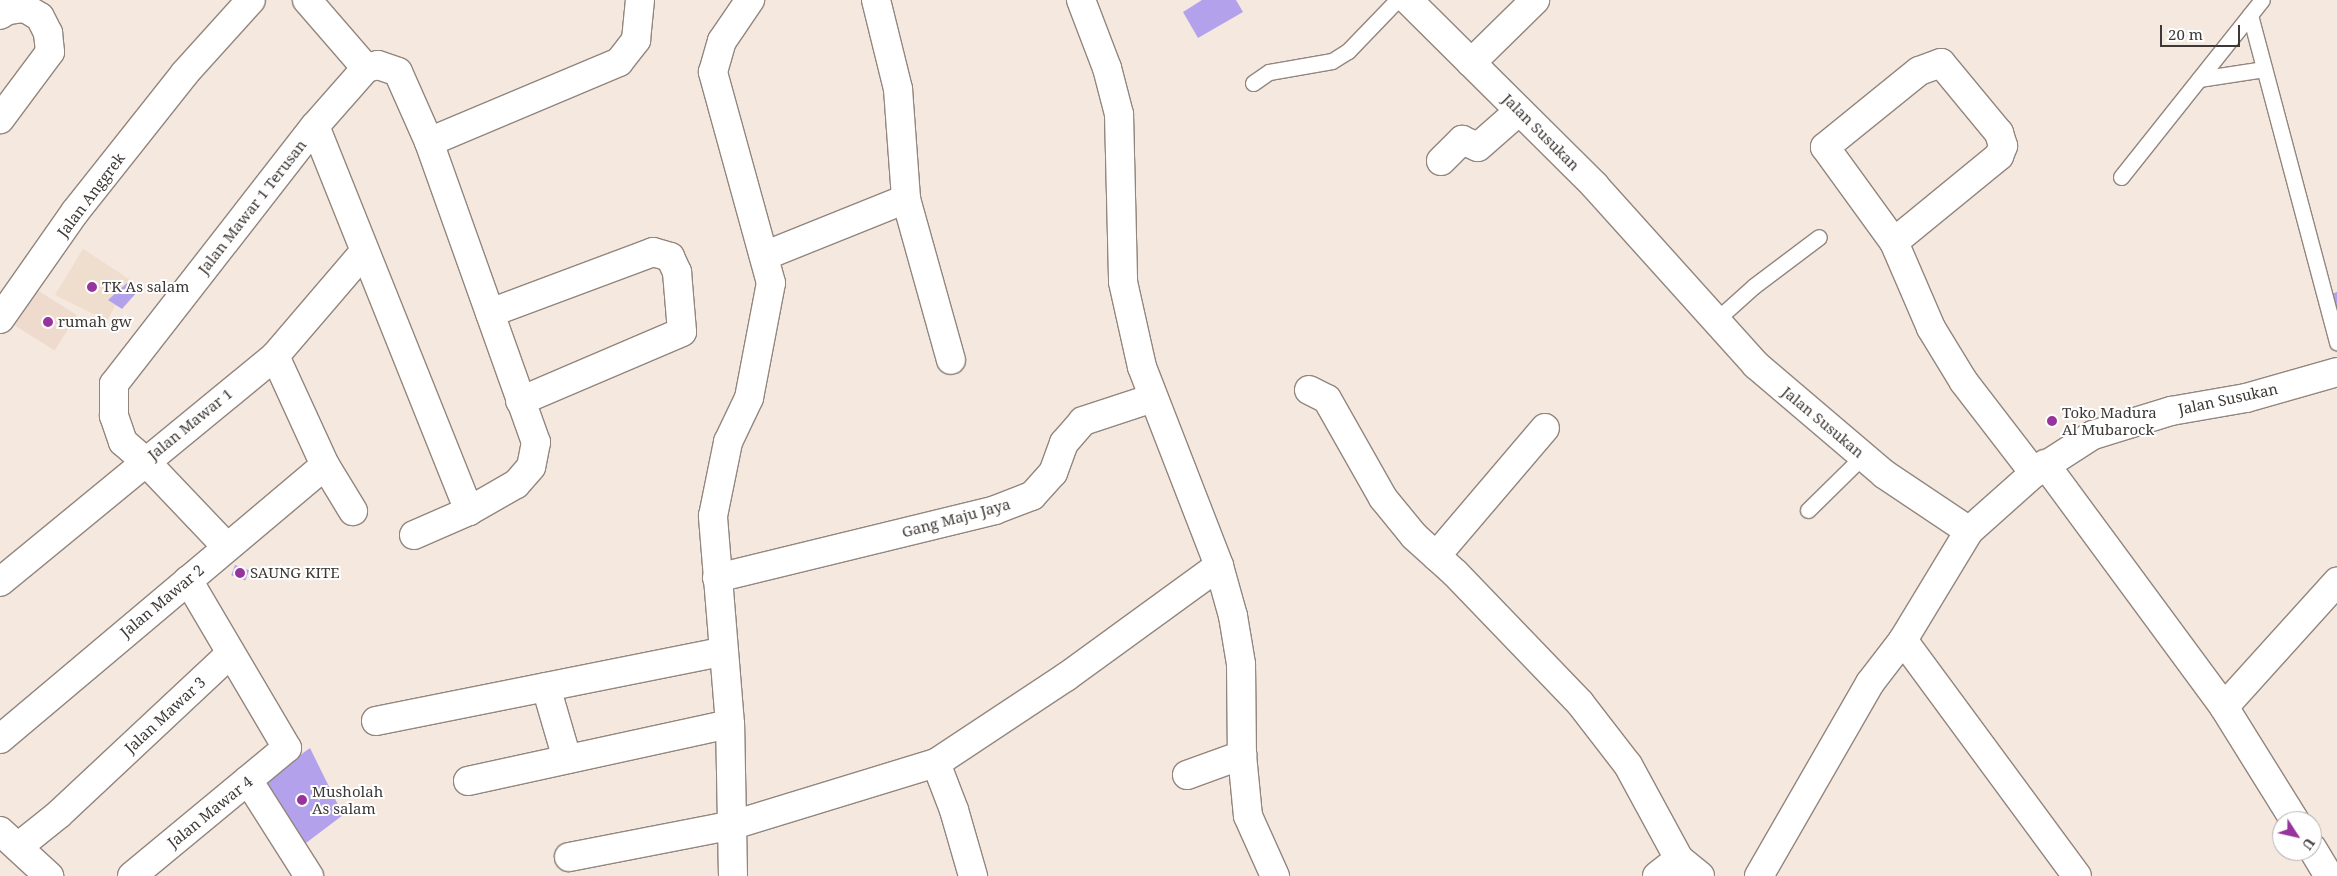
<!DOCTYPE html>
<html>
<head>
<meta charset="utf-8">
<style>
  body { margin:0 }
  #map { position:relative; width:2337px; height:876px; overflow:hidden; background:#f5e8df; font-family:"Noto Serif",serif }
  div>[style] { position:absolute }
  .built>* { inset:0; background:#eedbce; transform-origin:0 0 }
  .education>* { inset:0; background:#efddcd }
  .building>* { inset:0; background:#b3a2eb; transform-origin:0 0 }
  .roads { filter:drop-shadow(1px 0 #92867e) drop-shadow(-1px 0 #92867e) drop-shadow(0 1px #92867e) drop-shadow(0 -1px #92867e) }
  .service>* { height:15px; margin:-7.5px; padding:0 7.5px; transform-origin:7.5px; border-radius:7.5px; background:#fff }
  .minor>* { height:28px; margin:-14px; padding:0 14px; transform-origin:14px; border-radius:14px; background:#fff }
  .tertiary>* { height:28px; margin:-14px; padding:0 14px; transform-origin:14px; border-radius:14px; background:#fff }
  .dots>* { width:14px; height:14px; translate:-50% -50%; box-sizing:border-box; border:2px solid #fff; border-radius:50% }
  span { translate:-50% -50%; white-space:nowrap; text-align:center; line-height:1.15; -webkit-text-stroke:4px #fff; paint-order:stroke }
  .street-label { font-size:15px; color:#3d3835 }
  .poi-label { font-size:15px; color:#3d3835 }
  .left { translate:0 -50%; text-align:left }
  .north { position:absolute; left:2272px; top:811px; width:50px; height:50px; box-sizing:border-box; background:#fff; border:1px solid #b1afae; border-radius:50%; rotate:125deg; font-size:14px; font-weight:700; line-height:20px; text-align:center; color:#3d3835 }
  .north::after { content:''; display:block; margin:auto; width:18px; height:22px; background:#96349b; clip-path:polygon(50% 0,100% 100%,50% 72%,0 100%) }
  .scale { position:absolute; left:2160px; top:25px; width:80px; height:22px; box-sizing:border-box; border:2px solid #3d3835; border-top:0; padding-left:6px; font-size:15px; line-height:18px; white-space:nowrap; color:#3d3835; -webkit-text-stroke:4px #fff; paint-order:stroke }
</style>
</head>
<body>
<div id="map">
  <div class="built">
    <i style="left:37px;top:290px;width:47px;height:42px;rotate:32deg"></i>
  </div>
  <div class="education">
    <i style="clip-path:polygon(83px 249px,129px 279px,107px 321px,55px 295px)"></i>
  </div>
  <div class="building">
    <i style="clip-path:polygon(1202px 0,1236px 0,1243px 12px,1198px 38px,1183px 12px)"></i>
    <i style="clip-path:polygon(127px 283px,137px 292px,122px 309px,108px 300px)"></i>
    <i style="clip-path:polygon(2337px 292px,2337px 325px,2326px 296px)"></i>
    <i style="left:235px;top:565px;width:15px;height:11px;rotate:20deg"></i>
    <i style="clip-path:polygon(310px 748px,343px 815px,298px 849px,258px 785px)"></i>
  </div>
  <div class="roads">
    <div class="service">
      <i style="left:2250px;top:15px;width:339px;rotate:75.1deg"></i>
      <i style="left:2199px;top:79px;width:66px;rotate:-8.7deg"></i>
      <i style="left:1253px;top:83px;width:19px;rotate:-35deg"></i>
      <i style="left:1269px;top:72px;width:64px;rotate:-9.9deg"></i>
      <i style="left:1332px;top:61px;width:19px;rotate:-32deg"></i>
      <i style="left:1348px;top:51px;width:71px;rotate:-46.1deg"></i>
      <i style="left:2121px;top:177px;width:226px;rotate:-51.5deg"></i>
      <i style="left:1715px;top:321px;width:52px;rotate:-41.9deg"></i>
      <i style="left:1754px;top:286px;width:81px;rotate:-37deg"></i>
      <i style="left:1808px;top:510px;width:77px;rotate:-44.5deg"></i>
    </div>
    <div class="minor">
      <i style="left:307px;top:0;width:90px;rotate:49.1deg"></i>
      <i style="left:876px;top:0;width:92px;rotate:76.1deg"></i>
      <i style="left:898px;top:89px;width:110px;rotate:85.8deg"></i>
      <i style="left:906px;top:199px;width:167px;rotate:74.4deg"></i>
      <i style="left:1081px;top:0;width:73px;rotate:69.1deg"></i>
      <i style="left:1107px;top:68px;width:48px;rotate:75.4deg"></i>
      <i style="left:1119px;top:114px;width:168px;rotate:88.6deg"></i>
      <i style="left:1123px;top:282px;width:87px;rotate:77.4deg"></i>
      <i style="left:1142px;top:367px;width:213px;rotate:68.8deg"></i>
      <i style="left:1219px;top:566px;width:52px;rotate:74.4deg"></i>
      <i style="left:1233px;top:616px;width:49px;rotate:80.5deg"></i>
      <i style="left:1241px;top:664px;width:91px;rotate:89.4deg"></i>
      <i style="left:1242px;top:755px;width:61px;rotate:84.4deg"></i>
      <i style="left:1248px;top:816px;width:66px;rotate:65.8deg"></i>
      <i style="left:0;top:15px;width:9px;rotate:-32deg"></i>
      <i style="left:8px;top:10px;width:17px;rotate:-7deg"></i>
      <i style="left:25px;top:8px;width:17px;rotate:31deg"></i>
      <i style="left:40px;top:17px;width:18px;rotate:63deg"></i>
      <i style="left:48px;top:33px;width:19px;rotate:84deg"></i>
      <i style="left:50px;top:52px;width:84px;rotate:126.7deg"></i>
      <i style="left:1471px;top:63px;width:90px;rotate:-44.5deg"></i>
      <i style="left:315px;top:126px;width:415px;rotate:68.2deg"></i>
      <i style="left:429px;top:142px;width:206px;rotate:-22.8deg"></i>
      <i style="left:619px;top:62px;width:28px;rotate:-52deg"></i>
      <i style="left:636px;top:40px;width:40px;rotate:-84.3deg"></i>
      <i style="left:1441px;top:161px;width:30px;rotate:-45deg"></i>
      <i style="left:1462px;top:140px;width:17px;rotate:24deg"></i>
      <i style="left:1478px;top:147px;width:55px;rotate:-41.3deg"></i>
      <i style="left:1894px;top:242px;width:136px;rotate:-39.3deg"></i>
      <i style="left:1999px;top:156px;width:11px;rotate:-68deg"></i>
      <i style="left:2003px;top:146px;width:14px;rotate:-107deg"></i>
      <i style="left:1999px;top:133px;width:91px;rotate:-129.6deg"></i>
      <i style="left:1941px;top:63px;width:23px;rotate:160deg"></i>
      <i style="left:1919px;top:71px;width:121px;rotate:141deg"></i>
      <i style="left:1825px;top:147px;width:117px;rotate:54deg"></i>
      <i style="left:1894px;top:242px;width:94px;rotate:66.7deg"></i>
      <i style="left:1931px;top:328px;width:63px;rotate:58.6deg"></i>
      <i style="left:1964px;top:382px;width:115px;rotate:52.4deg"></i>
      <i style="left:764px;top:256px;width:153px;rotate:-21.9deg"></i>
      <i style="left:490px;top:313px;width:174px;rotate:-20.5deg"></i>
      <i style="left:653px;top:252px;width:18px;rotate:16deg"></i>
      <i style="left:670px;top:257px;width:17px;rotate:65deg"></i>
      <i style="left:677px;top:272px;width:60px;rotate:85.2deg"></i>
      <i style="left:682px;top:332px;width:176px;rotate:156.9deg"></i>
      <i style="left:275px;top:356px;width:120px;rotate:65.4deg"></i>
      <i style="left:325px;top:465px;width:54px;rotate:58.7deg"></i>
      <i style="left:1309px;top:390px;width:20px;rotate:27deg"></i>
      <i style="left:1327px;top:399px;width:114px;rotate:60.5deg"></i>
      <i style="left:1383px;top:498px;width:49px;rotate:50.8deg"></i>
      <i style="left:1414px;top:536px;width:55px;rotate:42.1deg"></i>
      <i style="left:1455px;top:573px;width:180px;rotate:46.1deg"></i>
      <i style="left:1580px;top:703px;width:78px;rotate:52.3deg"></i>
      <i style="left:1628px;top:765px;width:107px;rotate:61.5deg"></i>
      <i style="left:1679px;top:859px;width:27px;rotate:39deg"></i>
      <i style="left:2045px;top:464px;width:302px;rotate:53.6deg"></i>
      <i style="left:2224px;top:707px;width:134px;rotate:58.1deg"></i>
      <i style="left:227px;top:547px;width:119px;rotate:-133.6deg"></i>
      <i style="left:145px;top:461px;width:29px;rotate:-139deg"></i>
      <i style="left:123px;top:442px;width:28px;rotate:-109deg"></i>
      <i style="left:114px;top:416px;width:32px;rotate:-90deg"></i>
      <i style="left:114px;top:384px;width:327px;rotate:-52.1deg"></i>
      <i style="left:315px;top:126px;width:77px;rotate:-48.7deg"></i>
      <i style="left:366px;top:68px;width:12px;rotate:-14deg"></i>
      <i style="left:378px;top:65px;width:21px;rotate:19deg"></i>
      <i style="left:398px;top:72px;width:77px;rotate:66.1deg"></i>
      <i style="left:429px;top:142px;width:319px;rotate:70.4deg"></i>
      <i style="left:536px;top:442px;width:25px;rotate:101deg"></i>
      <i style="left:531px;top:467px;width:23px;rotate:131deg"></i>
      <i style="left:516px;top:484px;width:54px;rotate:150.1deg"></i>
      <i style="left:469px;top:511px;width:60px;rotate:156.4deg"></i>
      <i style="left:1436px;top:556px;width:168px;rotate:-49.6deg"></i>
      <i style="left:717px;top:578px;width:286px;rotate:-13.7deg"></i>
      <i style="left:995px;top:510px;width:40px;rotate:-21deg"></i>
      <i style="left:1032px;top:496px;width:31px;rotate:-48deg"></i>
      <i style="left:1053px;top:473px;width:32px;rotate:-70deg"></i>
      <i style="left:1064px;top:443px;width:29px;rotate:-49deg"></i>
      <i style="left:1083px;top:421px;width:74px;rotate:-18.2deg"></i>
      <i style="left:0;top:582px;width:356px;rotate:-39.4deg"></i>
      <i style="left:275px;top:356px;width:138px;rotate:-49.4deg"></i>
      <i style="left:1903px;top:640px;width:293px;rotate:53.6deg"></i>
      <i style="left:546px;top:687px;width:75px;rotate:73.7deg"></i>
      <i style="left:2224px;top:707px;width:169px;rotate:-47.9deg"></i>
      <i style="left:376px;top:721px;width:353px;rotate:-11.3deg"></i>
      <i style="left:0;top:739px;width:425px;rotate:-40.1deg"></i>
      <i style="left:936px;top:763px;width:50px;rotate:69deg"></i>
      <i style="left:954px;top:810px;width:69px;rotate:73.9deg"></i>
      <i style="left:1187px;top:775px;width:59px;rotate:-20deg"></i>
      <i style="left:248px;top:780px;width:114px;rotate:57.6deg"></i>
      <i style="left:468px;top:781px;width:268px;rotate:-12.3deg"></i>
      <i style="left:0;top:831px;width:67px;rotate:42.6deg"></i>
      <i style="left:18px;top:847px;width:53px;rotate:-38.8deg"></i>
      <i style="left:59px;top:814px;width:234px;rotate:-43.1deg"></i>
      <i style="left:2312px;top:848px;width:33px;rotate:59deg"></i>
      <i style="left:569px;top:857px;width:167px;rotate:-11deg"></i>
      <i style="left:733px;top:825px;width:212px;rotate:-17deg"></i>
      <i style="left:936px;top:763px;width:156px;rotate:-33.5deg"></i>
      <i style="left:1066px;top:677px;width:189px;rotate:-36deg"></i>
      <i style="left:132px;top:876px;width:201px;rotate:-39.6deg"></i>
      <i style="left:287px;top:748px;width:195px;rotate:-120.5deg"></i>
      <i style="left:733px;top:876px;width:152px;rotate:-91.1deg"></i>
      <i style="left:730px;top:724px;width:209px;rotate:-94.7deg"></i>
      <i style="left:713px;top:516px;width:76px;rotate:-78.5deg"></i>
      <i style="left:728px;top:442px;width:49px;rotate:-64.5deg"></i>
      <i style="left:749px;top:398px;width:117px;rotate:-79.2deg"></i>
      <i style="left:771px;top:283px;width:219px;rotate:-105.4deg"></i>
      <i style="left:713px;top:72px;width:32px;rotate:-74deg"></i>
      <i style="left:722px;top:41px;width:50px;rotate:-55.7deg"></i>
      <i style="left:1657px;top:876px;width:28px;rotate:-38deg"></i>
      <i style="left:1759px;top:876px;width:223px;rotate:-60.1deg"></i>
      <i style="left:1870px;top:683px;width:54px;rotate:-52.5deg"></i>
      <i style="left:1903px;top:640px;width:127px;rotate:-58.8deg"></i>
    </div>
    <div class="tertiary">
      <i style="left:1408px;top:0;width:264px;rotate:44.8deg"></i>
      <i style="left:1595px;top:186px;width:241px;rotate:48deg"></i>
      <i style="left:1756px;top:365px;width:168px;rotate:40.4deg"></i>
      <i style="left:1884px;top:474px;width:102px;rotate:33.8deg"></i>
      <i style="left:1969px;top:531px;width:87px;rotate:-41.7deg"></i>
      <i style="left:2034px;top:473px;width:70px;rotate:-32.8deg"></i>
      <i style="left:2093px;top:435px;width:82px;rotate:-17.1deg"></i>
      <i style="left:2171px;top:411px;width:76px;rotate:-9.8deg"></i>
      <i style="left:2246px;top:398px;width:95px;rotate:-15.9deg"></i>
      <i style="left:0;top:319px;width:131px;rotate:-55deg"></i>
      <i style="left:75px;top:212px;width:177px;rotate:-51.6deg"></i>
      <i style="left:185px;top:73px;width:98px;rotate:-47.9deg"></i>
    </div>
  </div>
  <div class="dots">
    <i style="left:92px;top:287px;background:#96349b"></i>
    <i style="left:48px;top:322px;background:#96349b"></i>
    <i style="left:2052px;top:421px;background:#96349b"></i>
    <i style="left:240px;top:573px;background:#96349b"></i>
    <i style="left:302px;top:800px;background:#96349b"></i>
  </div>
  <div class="street-label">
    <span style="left:1541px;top:132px;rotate:45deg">Jalan Susukan</span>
    <span style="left:91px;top:195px;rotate:-53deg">Jalan Anggrek</span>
    <span style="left:252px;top:207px;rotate:-52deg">Jalan Mawar 1 Terusan</span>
    <span style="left:2228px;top:399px;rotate:-12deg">Jalan Susukan</span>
    <span style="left:1823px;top:422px;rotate:40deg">Jalan Susukan</span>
    <span style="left:190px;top:424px;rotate:-39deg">Jalan Mawar 1</span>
    <span style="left:956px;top:518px;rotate:-15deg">Gang Maju Jaya</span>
    <span style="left:162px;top:601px;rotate:-40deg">Jalan Mawar 2</span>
    <span style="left:165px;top:715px;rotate:-43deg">Jalan Mawar 3</span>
    <span style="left:210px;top:812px;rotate:-39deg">Jalan Mawar 4</span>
  </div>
  <div class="poi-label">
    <span class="left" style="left:102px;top:287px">TK As salam</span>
    <span class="left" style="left:58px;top:322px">rumah gw</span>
    <span class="left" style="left:2062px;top:421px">Toko Madura<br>Al Mubarock</span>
    <span class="left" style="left:250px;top:573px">SAUNG KITE</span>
    <span class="left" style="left:312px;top:800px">Musholah<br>As salam</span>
  </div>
  <div class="north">U</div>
  <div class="scale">20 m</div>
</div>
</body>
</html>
